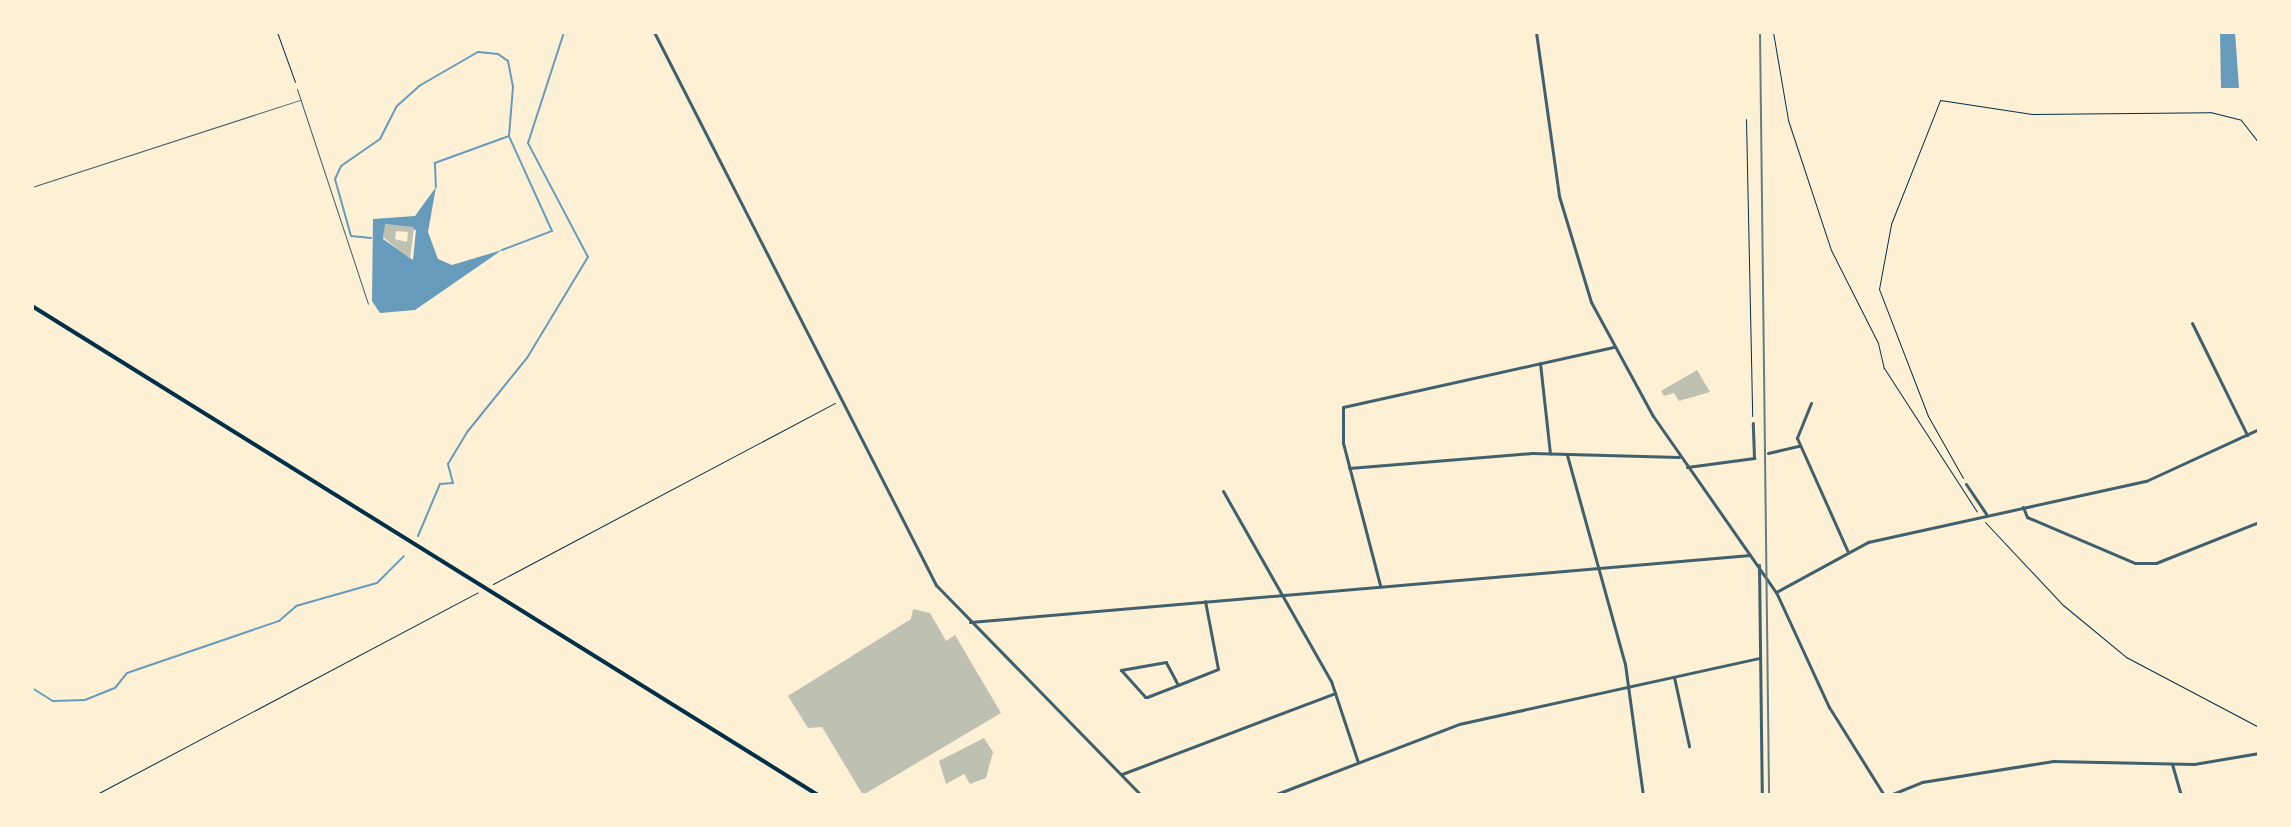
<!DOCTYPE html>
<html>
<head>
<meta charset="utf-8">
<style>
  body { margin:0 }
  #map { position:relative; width:2291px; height:827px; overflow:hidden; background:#fdf0d5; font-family:"Roboto Condensed",sans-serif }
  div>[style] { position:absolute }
  .water>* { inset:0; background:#669bbc }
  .stream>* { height:2px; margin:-1px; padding:0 1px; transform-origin:1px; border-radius:1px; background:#669bbc }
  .building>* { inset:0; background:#bec0b2 }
  .path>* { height:1px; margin:-0.5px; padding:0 0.5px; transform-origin:0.5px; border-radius:0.5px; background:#003049 }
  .service>* { height:1px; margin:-0.5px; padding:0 0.5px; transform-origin:0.5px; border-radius:0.5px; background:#3f606c }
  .minor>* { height:3px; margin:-1.5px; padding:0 1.5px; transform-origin:1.5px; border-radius:1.5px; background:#3f606c }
  .tertiary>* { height:3px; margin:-1.5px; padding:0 1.5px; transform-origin:1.5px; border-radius:1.5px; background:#3f606c }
  .primary>* { height:4px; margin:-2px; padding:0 2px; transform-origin:2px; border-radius:2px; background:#003049 }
  .rail>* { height:2px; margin:-1px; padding:0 1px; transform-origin:1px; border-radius:1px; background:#657d81 }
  span { translate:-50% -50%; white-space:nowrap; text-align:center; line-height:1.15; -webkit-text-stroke:6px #fdf0d5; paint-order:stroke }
  .frame { position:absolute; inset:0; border:34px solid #fdf0d5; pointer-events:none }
</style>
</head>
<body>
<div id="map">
  <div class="water">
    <i style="clip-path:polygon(2220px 32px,2235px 32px,2239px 88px,2221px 88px)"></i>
    <i style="clip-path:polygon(evenodd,436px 187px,428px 232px,438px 259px,452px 265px,502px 250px,415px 310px,380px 313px,372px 301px,373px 219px,415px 216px,436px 187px,386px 224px,416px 230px,413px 260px,383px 239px,386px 224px)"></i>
  </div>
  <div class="stream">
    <i style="left:371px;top:238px;width:20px;rotate:-174deg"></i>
    <i style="left:351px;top:236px;width:59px;rotate:-105.7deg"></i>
    <i style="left:335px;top:179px;width:14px;rotate:-65deg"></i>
    <i style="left:341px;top:166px;width:47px;rotate:-34.7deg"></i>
    <i style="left:380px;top:139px;width:37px;rotate:-63deg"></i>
    <i style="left:397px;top:106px;width:30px;rotate:-42deg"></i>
    <i style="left:419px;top:86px;width:68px;rotate:-30deg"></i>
    <i style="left:478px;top:52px;width:20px;rotate:6deg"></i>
    <i style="left:498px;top:54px;width:12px;rotate:35deg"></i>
    <i style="left:508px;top:61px;width:26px;rotate:79deg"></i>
    <i style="left:513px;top:87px;width:49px;rotate:94.7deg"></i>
    <i style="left:509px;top:136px;width:79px;rotate:160deg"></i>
    <i style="left:435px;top:163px;width:24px;rotate:88deg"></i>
    <i style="left:502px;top:250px;width:53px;rotate:-20.8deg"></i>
    <i style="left:552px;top:231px;width:104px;rotate:-114.4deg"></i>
    <i style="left:418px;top:536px;width:56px;rotate:-67.1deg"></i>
    <i style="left:440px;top:484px;width:13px;rotate:-4deg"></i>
    <i style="left:453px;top:483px;width:20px;rotate:-105deg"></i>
    <i style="left:448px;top:464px;width:39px;rotate:-59deg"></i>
    <i style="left:468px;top:431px;width:94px;rotate:-51.1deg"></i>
    <i style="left:527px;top:358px;width:118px;rotate:-58.9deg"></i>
    <i style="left:588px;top:257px;width:129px;rotate:-117.8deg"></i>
    <i style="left:528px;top:143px;width:117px;rotate:-72deg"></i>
    <i style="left:32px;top:688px;width:25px;rotate:32deg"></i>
    <i style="left:53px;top:701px;width:32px;rotate:-2deg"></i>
    <i style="left:85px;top:700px;width:32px;rotate:-22deg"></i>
    <i style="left:115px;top:688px;width:19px;rotate:-51deg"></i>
    <i style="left:127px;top:673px;width:161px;rotate:-18.9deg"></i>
    <i style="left:279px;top:621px;width:23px;rotate:-41deg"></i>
    <i style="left:296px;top:606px;width:84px;rotate:-15.9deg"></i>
    <i style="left:377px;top:583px;width:38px;rotate:-45deg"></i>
  </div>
  <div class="building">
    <i style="clip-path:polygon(evenodd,385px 224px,414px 227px,410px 259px,383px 237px,385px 224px,396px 231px,408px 232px,407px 242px,395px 239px,396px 231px)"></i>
    <i style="clip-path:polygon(1697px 370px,1710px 392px,1679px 401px,1674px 393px,1664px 396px,1661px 391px)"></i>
    <i style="clip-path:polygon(913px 609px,930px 613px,946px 641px,955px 635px,1001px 713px,863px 795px,822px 727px,808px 728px,788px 696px,911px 619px)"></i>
    <i style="clip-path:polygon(984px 738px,993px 752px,986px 778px,970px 784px,964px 774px,946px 784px,939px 761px)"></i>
  </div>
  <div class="path">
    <i style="left:277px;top:32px;width:53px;rotate:70.2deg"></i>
    <i style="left:1773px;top:32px;width:89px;rotate:80.3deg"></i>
    <i style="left:1788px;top:120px;width:137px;rotate:71.7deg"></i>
    <i style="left:1831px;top:250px;width:104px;rotate:63.2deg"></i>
    <i style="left:1878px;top:343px;width:26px;rotate:77deg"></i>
    <i style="left:1884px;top:368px;width:171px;rotate:57.1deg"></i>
    <i style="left:1746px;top:119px;width:297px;rotate:88.8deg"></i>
    <i style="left:1963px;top:478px;width:71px;rotate:-119.4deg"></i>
    <i style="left:1928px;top:416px;width:136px;rotate:-111.1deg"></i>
    <i style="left:1879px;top:289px;width:66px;rotate:-79.5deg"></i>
    <i style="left:1891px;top:224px;width:133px;rotate:-68.4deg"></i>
    <i style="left:1940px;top:100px;width:93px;rotate:8.7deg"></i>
    <i style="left:2032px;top:114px;width:178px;rotate:-0.6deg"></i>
    <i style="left:2210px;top:112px;width:32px;rotate:14deg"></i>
    <i style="left:2241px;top:120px;width:29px;rotate:52deg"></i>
    <i style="left:1985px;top:522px;width:114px;rotate:46.8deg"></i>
    <i style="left:2063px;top:605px;width:82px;rotate:39.5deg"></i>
    <i style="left:2126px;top:657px;width:150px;rotate:27.8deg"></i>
    <i style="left:493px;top:584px;width:387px;rotate:-27.9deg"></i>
    <i style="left:95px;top:795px;width:433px;rotate:-27.9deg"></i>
  </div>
  <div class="service">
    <i style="left:297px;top:89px;width:226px;rotate:71.7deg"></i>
    <i style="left:32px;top:187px;width:282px;rotate:-18deg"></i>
  </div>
  <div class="minor">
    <i style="left:654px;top:32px;width:621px;rotate:62.98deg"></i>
    <i style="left:936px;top:585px;width:293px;rotate:45.7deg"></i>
    <i style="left:2192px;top:323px;width:125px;rotate:63.8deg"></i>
    <i style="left:1540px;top:363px;width:91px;rotate:83.7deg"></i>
    <i style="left:1811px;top:403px;width:38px;rotate:112deg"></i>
    <i style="left:1797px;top:438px;width:123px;rotate:65.9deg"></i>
    <i style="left:1768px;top:453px;width:32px;rotate:-13deg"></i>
    <i style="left:1567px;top:455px;width:217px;rotate:74.5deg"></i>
    <i style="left:1625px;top:664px;width:132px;rotate:82.2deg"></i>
    <i style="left:1687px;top:467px;width:68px;rotate:-7.7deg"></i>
    <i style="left:1754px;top:458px;width:35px;rotate:-92deg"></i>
    <i style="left:1349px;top:468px;width:184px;rotate:-4.7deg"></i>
    <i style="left:1532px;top:453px;width:147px;rotate:1.6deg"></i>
    <i style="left:1966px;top:484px;width:36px;rotate:56deg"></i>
    <i style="left:1223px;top:491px;width:219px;rotate:60.4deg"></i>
    <i style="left:1331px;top:681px;width:85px;rotate:71.6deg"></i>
    <i style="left:2023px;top:507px;width:11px;rotate:68deg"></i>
    <i style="left:2027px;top:517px;width:117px;rotate:23.1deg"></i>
    <i style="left:2135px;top:563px;width:21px"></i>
    <i style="left:2156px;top:563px;width:111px;rotate:-21.7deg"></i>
    <i style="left:1759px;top:565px;width:230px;rotate:89.3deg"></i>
    <i style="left:1380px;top:585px;width:147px;rotate:-104.6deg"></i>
    <i style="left:1343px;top:443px;width:36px;rotate:-90deg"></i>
    <i style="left:1343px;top:407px;width:277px;rotate:-12.5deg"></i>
    <i style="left:1776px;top:592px;width:105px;rotate:-28.5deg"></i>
    <i style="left:1868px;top:542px;width:285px;rotate:-12.4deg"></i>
    <i style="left:2146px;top:481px;width:124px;rotate:-24.7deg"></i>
    <i style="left:970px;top:622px;width:783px;rotate:-4.91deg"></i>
    <i style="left:1674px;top:677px;width:71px;rotate:77.7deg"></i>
    <i style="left:1178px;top:685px;width:26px;rotate:-118deg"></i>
    <i style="left:1166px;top:662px;width:46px;rotate:169.9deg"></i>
    <i style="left:1121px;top:670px;width:36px;rotate:48deg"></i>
    <i style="left:1145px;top:697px;width:2px"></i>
    <i style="left:1147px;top:697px;width:33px;rotate:-21deg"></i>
    <i style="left:1178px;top:685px;width:43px;rotate:-21.8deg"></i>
    <i style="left:1218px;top:669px;width:69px;rotate:-100.8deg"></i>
    <i style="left:2172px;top:764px;width:32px;rotate:74deg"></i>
    <i style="left:1122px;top:774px;width:228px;rotate:-20.8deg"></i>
    <i style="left:1274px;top:795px;width:198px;rotate:-21deg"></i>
    <i style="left:1459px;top:724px;width:308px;rotate:-12.4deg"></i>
    <i style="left:1890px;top:795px;width:35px;rotate:-22deg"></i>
    <i style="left:1922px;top:782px;width:133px;rotate:-9.1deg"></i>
    <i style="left:2053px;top:761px;width:141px;rotate:1.2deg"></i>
    <i style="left:2194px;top:764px;width:66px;rotate:-9.6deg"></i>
  </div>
  <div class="tertiary">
    <i style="left:1536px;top:32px;width:166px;rotate:82deg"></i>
    <i style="left:1559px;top:196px;width:111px;rotate:73.2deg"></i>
    <i style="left:1591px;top:302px;width:130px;rotate:61.5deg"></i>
    <i style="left:1653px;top:416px;width:215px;rotate:55.1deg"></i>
    <i style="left:1776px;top:592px;width:127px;rotate:65.3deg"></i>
    <i style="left:1829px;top:707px;width:104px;rotate:58deg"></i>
  </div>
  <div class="primary">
    <i style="left:32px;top:306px;width:926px;rotate:31.89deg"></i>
  </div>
  <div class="rail">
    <i style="left:1760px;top:32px;width:763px;rotate:89.32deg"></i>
  </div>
  <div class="frame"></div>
</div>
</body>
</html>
